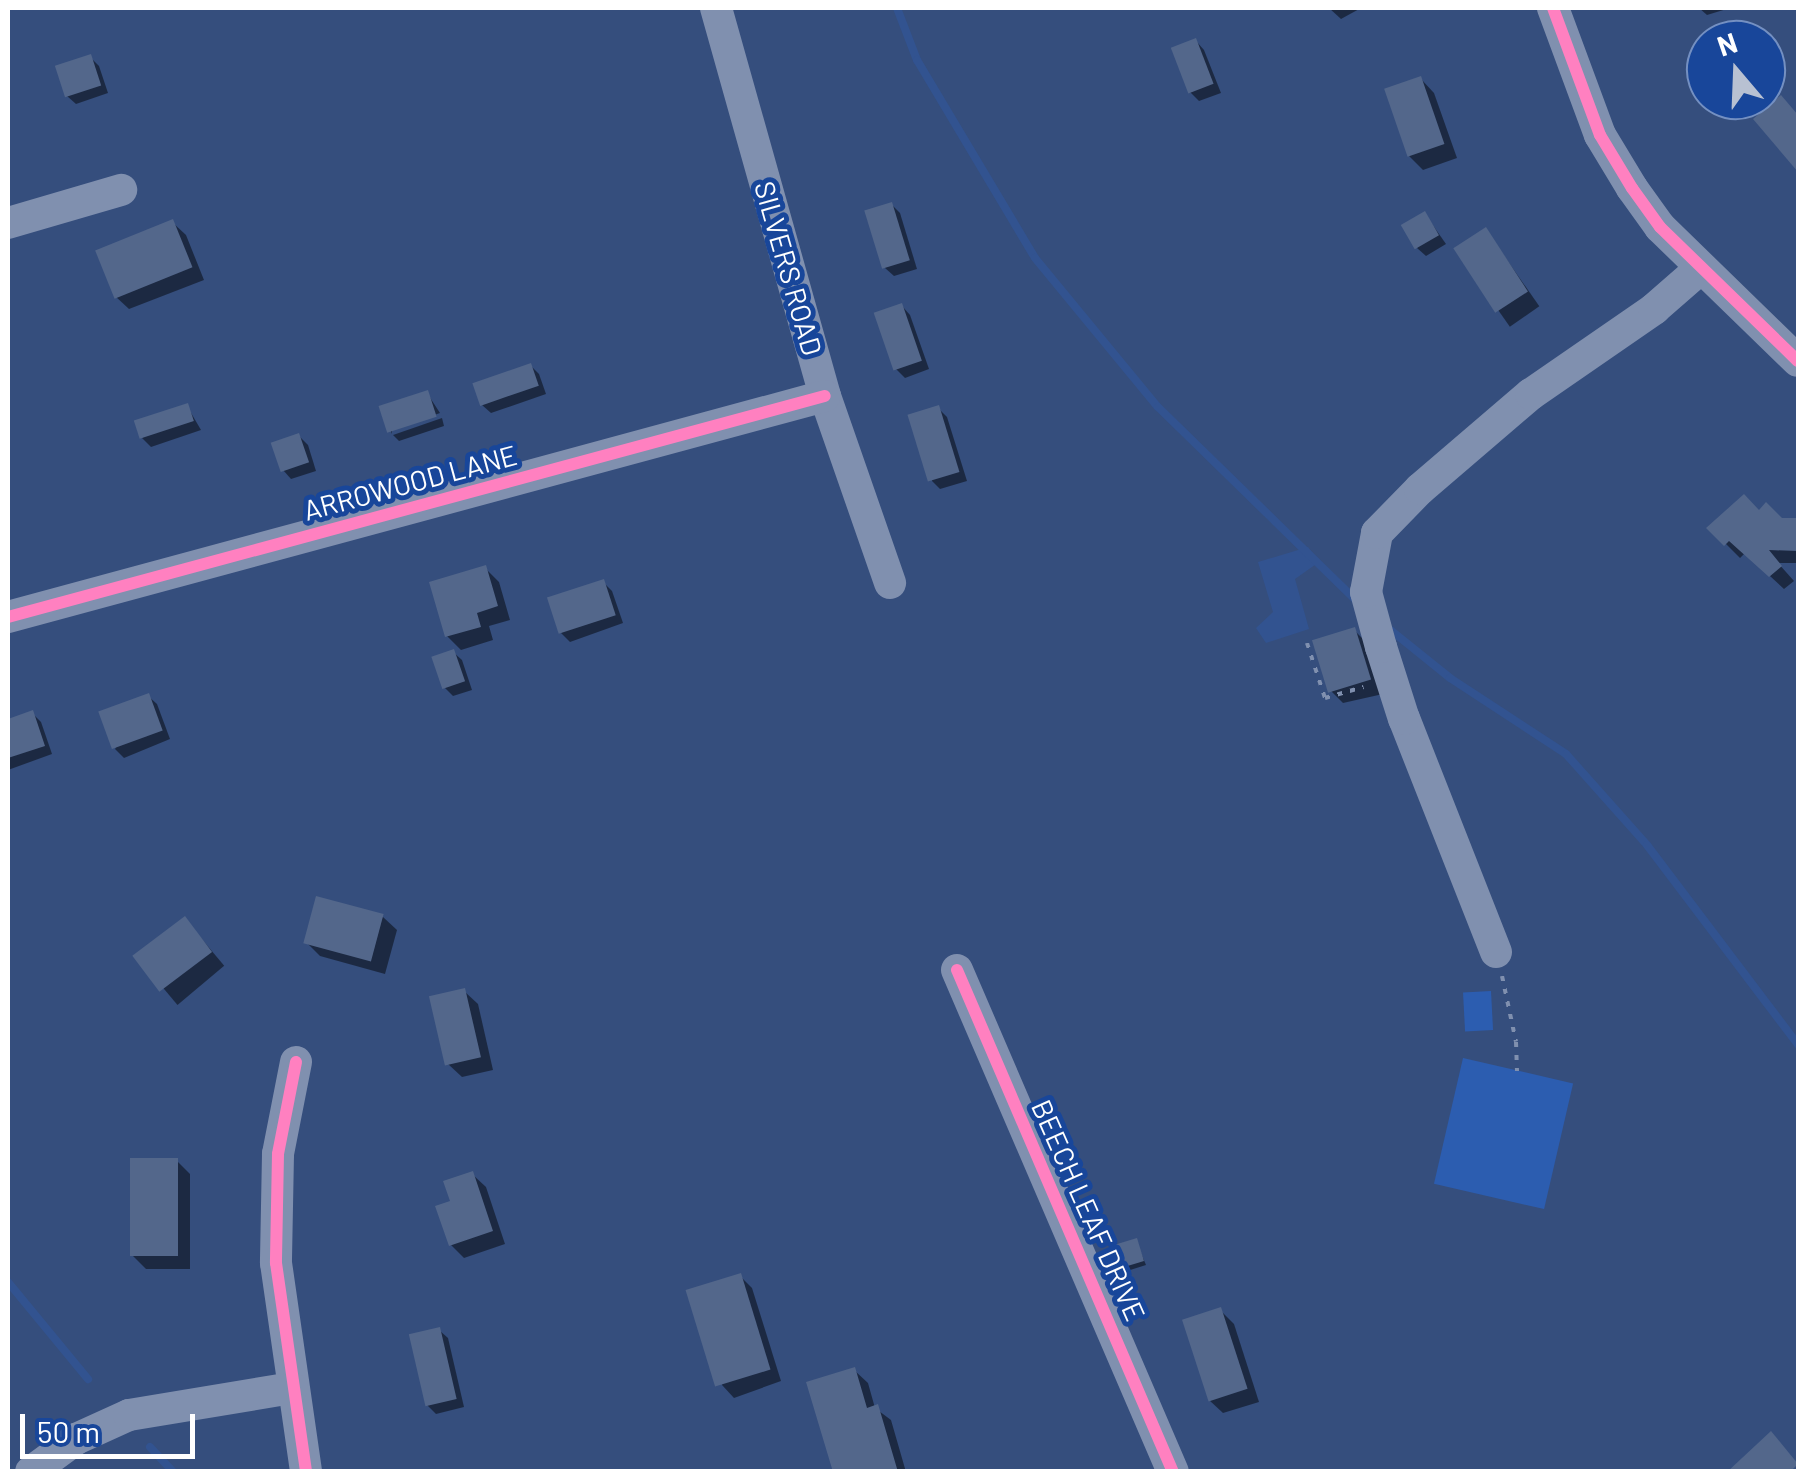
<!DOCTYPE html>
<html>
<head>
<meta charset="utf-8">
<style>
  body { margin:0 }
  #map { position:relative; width:1806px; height:1479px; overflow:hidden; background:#354e7d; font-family:Barlow,sans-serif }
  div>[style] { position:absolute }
  .green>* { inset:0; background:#2c5db0; transform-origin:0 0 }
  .water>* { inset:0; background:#325390 }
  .shadow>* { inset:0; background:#0007; transform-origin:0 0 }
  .stream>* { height:8px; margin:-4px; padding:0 4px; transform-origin:4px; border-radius:4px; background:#325390 }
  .building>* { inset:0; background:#53678b; transform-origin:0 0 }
  .path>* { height:4px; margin-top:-2px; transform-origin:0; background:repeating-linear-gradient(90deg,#8090af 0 5px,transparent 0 13px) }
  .minor>* { height:32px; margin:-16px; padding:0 16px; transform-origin:16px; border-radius:16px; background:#8090af }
  .cycleway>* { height:12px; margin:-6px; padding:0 6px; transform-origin:6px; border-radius:6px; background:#ff80c0 }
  span { translate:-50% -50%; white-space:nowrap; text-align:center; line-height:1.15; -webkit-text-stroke:10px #18469a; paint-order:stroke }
  .street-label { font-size:28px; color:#fff }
  .frame { position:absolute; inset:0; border:10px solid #fff; pointer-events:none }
  .north { position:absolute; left:1686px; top:20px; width:100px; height:100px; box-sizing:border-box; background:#18469a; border:2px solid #7490c2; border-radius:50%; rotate:341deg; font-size:28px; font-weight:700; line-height:40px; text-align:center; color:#fff }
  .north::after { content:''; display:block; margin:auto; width:35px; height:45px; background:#b8c1d2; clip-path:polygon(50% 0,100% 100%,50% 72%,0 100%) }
  .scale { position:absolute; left:20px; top:1414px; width:175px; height:45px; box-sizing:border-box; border:5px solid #fff; border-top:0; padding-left:12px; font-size:30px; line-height:35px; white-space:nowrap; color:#fff; -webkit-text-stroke:8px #18469a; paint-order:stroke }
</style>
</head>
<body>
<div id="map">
  <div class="green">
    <i style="left:1491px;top:991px;width:39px;height:28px;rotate:87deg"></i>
    <i style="left:1463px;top:1058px;width:113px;height:129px;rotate:13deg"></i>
  </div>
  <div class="water">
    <i style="clip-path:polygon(1308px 547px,1319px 562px,1295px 579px,1309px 629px,1266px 643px,1256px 628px,1273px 612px,1258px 562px)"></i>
  </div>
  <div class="shadow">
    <i style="clip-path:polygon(1329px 8px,1361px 8px,1341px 19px)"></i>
    <i style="clip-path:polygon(1699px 8px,1730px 8px,1707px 15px)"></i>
    <i style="clip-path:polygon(1196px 41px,1204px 50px,1221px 93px,1199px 101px,1190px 92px)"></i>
    <i style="clip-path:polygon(90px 57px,99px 66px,108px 93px,76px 104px,67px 96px)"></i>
    <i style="clip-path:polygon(1421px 79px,1434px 93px,1457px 158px,1423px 170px,1409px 156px)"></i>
    <i style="clip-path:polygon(891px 204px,900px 213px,917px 269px,894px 276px,885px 268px)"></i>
    <i style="clip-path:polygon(1425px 214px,1446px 244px,1426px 256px,1417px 248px)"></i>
    <i style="clip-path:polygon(172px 222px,186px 235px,204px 280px,129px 309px,115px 296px)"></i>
    <i style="left:1486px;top:230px;width:93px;height:36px;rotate:55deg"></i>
    <i style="clip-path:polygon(902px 306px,910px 315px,929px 369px,905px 378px,896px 369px)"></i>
    <i style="clip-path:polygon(530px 365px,539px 374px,546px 394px,491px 413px,482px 405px)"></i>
    <i style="clip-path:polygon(427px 393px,440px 413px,392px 430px,392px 434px,382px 408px)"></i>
    <i style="clip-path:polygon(187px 406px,201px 430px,151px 447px,142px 438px)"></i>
    <i style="clip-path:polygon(938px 408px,947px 417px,967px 481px,940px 489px,932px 481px)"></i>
    <i style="clip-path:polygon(442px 418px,444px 426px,399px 441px,393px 435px)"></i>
    <i style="clip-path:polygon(299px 436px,308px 445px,316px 471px,291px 479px,283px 470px)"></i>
    <i style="clip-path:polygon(1798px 521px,1798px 563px,1778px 563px,1794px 581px,1784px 589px,1745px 553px,1740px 558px,1710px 528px)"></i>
    <i style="clip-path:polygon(485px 568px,499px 582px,510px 620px,489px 626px,493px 640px,461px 650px,447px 636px)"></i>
    <i style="clip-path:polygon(603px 582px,612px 591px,623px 623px,570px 642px,561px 633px)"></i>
    <i style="clip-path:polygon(1354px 630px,1368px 644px,1383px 694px,1343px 703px,1329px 689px)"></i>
    <i style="clip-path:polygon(453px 652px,462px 660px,472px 690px,453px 696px,444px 687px)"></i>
    <i style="clip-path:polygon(148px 696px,157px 704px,170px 739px,124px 758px,115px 749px)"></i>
    <i style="clip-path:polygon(32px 713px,41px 722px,52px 754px,8px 770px,8px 721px)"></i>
    <i style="clip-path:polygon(383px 917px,397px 930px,385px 974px,320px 956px,306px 942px)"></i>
    <i style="left:185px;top:919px;width:61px;height:61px;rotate:50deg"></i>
    <i style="clip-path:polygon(464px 991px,478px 1004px,493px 1070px,462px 1077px,448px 1064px)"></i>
    <i style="clip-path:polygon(177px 1161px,190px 1174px,190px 1269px,146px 1269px,132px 1255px)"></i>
    <i style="clip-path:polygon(472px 1174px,486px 1187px,505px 1244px,464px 1258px,451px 1245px,453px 1202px)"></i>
    <i style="clip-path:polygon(1136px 1241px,1146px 1265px,1127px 1271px,1123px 1267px)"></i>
    <i style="clip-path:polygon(740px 1276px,752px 1288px,781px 1381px,734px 1398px,722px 1385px)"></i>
    <i style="clip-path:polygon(1220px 1310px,1234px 1324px,1259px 1402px,1223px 1413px,1209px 1400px)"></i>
    <i style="clip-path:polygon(439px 1330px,448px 1338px,464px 1407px,436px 1414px,427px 1405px)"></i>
    <i style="clip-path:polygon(854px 1370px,868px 1383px,875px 1408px,891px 1420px,906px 1472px,835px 1472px)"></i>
  </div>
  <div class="stream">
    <i style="left:897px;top:8px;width:56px;rotate:69deg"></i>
    <i style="left:917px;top:60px;width:230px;rotate:59.2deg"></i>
    <i style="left:1035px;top:258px;width:193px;rotate:50.5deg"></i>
    <i style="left:1158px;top:407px;width:275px;rotate:44.3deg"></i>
    <i style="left:1388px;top:628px;width:80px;rotate:38.9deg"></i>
    <i style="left:1450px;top:678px;width:139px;rotate:33.2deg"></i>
    <i style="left:1566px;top:754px;width:122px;rotate:48.3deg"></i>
    <i style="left:1647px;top:845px;width:251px;rotate:52.9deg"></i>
    <i style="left:8px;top:1282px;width:126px;rotate:50.5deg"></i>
    <i style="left:150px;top:1447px;width:34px;rotate:47deg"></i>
  </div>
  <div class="building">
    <i style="left:1196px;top:38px;width:49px;height:27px;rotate:69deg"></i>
    <i style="left:91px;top:54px;width:33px;height:38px;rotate:72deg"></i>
    <i style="left:1421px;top:76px;width:72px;height:39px;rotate:71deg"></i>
    <i style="clip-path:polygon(1781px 95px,1798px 115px,1798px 172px,1753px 119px)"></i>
    <i style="left:892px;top:202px;width:61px;height:29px;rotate:73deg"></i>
    <i style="left:1425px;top:211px;width:28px;height:28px;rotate:60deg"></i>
    <i style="left:173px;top:219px;width:52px;height:84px;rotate:68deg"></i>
    <i style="left:1486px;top:227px;width:77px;height:39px;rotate:57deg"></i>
    <i style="left:902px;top:303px;width:61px;height:30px;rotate:71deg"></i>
    <i style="left:531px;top:363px;width:24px;height:62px;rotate:71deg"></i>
    <i style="left:428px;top:390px;width:28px;height:52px;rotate:72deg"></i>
    <i style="left:188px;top:403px;width:19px;height:57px;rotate:72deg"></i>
    <i style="left:939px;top:405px;width:70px;height:33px;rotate:73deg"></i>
    <i style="left:299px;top:433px;width:31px;height:30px;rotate:71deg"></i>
    <i style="clip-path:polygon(1744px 494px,1759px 510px,1766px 502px,1782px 518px,1798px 518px,1798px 551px,1769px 550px,1782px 566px,1769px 577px,1729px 541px,1724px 546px,1706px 528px)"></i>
    <i style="clip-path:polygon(486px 565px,498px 606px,477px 613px,481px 627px,445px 637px,429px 582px)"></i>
    <i style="left:604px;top:579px;width:38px;height:60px;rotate:72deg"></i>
    <i style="left:1355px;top:627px;width:55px;height:45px;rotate:73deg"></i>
    <i style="left:454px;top:649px;width:34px;height:24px;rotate:71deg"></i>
    <i style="left:149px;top:693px;width:40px;height:54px;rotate:70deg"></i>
    <i style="clip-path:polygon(33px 710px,45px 746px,8px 758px,8px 719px)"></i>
    <i style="left:316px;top:896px;width:70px;height:49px;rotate:15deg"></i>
    <i style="left:185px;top:916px;width:45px;height:66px;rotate:53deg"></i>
    <i style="left:465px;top:988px;width:71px;height:37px;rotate:77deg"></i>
    <i style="left:130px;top:1158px;width:48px;height:98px"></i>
    <i style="clip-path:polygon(473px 1171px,493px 1231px,449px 1246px,435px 1206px,450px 1201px,443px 1181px)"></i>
    <i style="left:1137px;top:1238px;width:24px;height:25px;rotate:73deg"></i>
    <i style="left:741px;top:1273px;width:101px;height:58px;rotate:73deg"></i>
    <i style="left:1221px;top:1307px;width:86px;height:41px;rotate:72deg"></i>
    <i style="left:440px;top:1327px;width:74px;height:32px;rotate:77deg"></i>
    <i style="clip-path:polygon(855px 1367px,867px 1408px,878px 1404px,898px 1472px,833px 1472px,806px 1382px)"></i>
    <i style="clip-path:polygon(1771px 1431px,1798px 1464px,1790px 1472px,1727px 1472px)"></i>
  </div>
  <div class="path">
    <i style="left:1307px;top:643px;width:58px;rotate:71.9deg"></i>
    <i style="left:1325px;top:698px;width:40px;rotate:-16deg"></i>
    <i style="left:1502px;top:976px;width:67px;rotate:78deg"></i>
    <i style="left:1516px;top:1042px;width:29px;rotate:88deg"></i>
  </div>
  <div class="minor">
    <i style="left:716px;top:8px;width:403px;rotate:74.3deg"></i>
    <i style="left:825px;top:396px;width:198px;rotate:70.8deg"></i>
    <i style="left:1553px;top:8px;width:135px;rotate:69.7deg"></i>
    <i style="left:1600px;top:135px;width:62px;rotate:58.9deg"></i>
    <i style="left:1632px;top:188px;width:48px;rotate:54.3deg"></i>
    <i style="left:1660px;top:227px;width:192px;rotate:44.2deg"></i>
    <i style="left:8px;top:223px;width:118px;rotate:-16.3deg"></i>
    <i style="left:8px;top:617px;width:846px;rotate:-15.14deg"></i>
    <i style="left:1496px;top:952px;width:251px;rotate:-111.5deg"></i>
    <i style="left:1404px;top:719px;width:76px;rotate:-107.7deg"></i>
    <i style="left:1381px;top:647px;width:57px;rotate:-105.3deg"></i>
    <i style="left:1366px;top:592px;width:60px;rotate:-79.4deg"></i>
    <i style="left:1377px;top:533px;width:62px;rotate:-45.7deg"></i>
    <i style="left:1420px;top:489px;width:146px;rotate:-40.6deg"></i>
    <i style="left:1531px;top:394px;width:150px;rotate:-34.6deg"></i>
    <i style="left:1654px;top:309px;width:62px;rotate:-41.1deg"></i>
    <i style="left:957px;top:970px;width:546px;rotate:66.72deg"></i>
    <i style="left:296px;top:1062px;width:94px;rotate:101.1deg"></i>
    <i style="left:278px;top:1154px;width:109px;rotate:91.1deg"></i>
    <i style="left:276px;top:1263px;width:211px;rotate:81.8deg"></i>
    <i style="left:31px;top:1472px;width:56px;rotate:-36.3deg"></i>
    <i style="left:76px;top:1439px;width:58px;rotate:-24.4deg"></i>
    <i style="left:129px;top:1415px;width:165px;rotate:-9.4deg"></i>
  </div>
  <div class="cycleway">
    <i style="left:1553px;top:8px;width:135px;rotate:69.7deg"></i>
    <i style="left:1600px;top:135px;width:62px;rotate:58.9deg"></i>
    <i style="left:1632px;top:188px;width:48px;rotate:54.3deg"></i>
    <i style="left:1660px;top:227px;width:192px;rotate:44.2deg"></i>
    <i style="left:8px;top:617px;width:846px;rotate:-15.14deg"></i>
    <i style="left:957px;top:970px;width:546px;rotate:66.72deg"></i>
    <i style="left:296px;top:1062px;width:94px;rotate:101.1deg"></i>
    <i style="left:278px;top:1154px;width:109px;rotate:91.1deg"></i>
    <i style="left:276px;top:1263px;width:211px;rotate:81.8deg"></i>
  </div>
  <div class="street-label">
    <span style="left:789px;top:268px;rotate:74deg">SILVERS ROAD</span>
    <span style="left:410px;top:482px;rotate:-15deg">ARROWOOD LANE</span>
    <span style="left:1089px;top:1210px;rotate:66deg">BEECH LEAF DRIVE</span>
  </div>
  <div class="frame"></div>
  <div class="north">N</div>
  <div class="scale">50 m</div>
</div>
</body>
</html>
